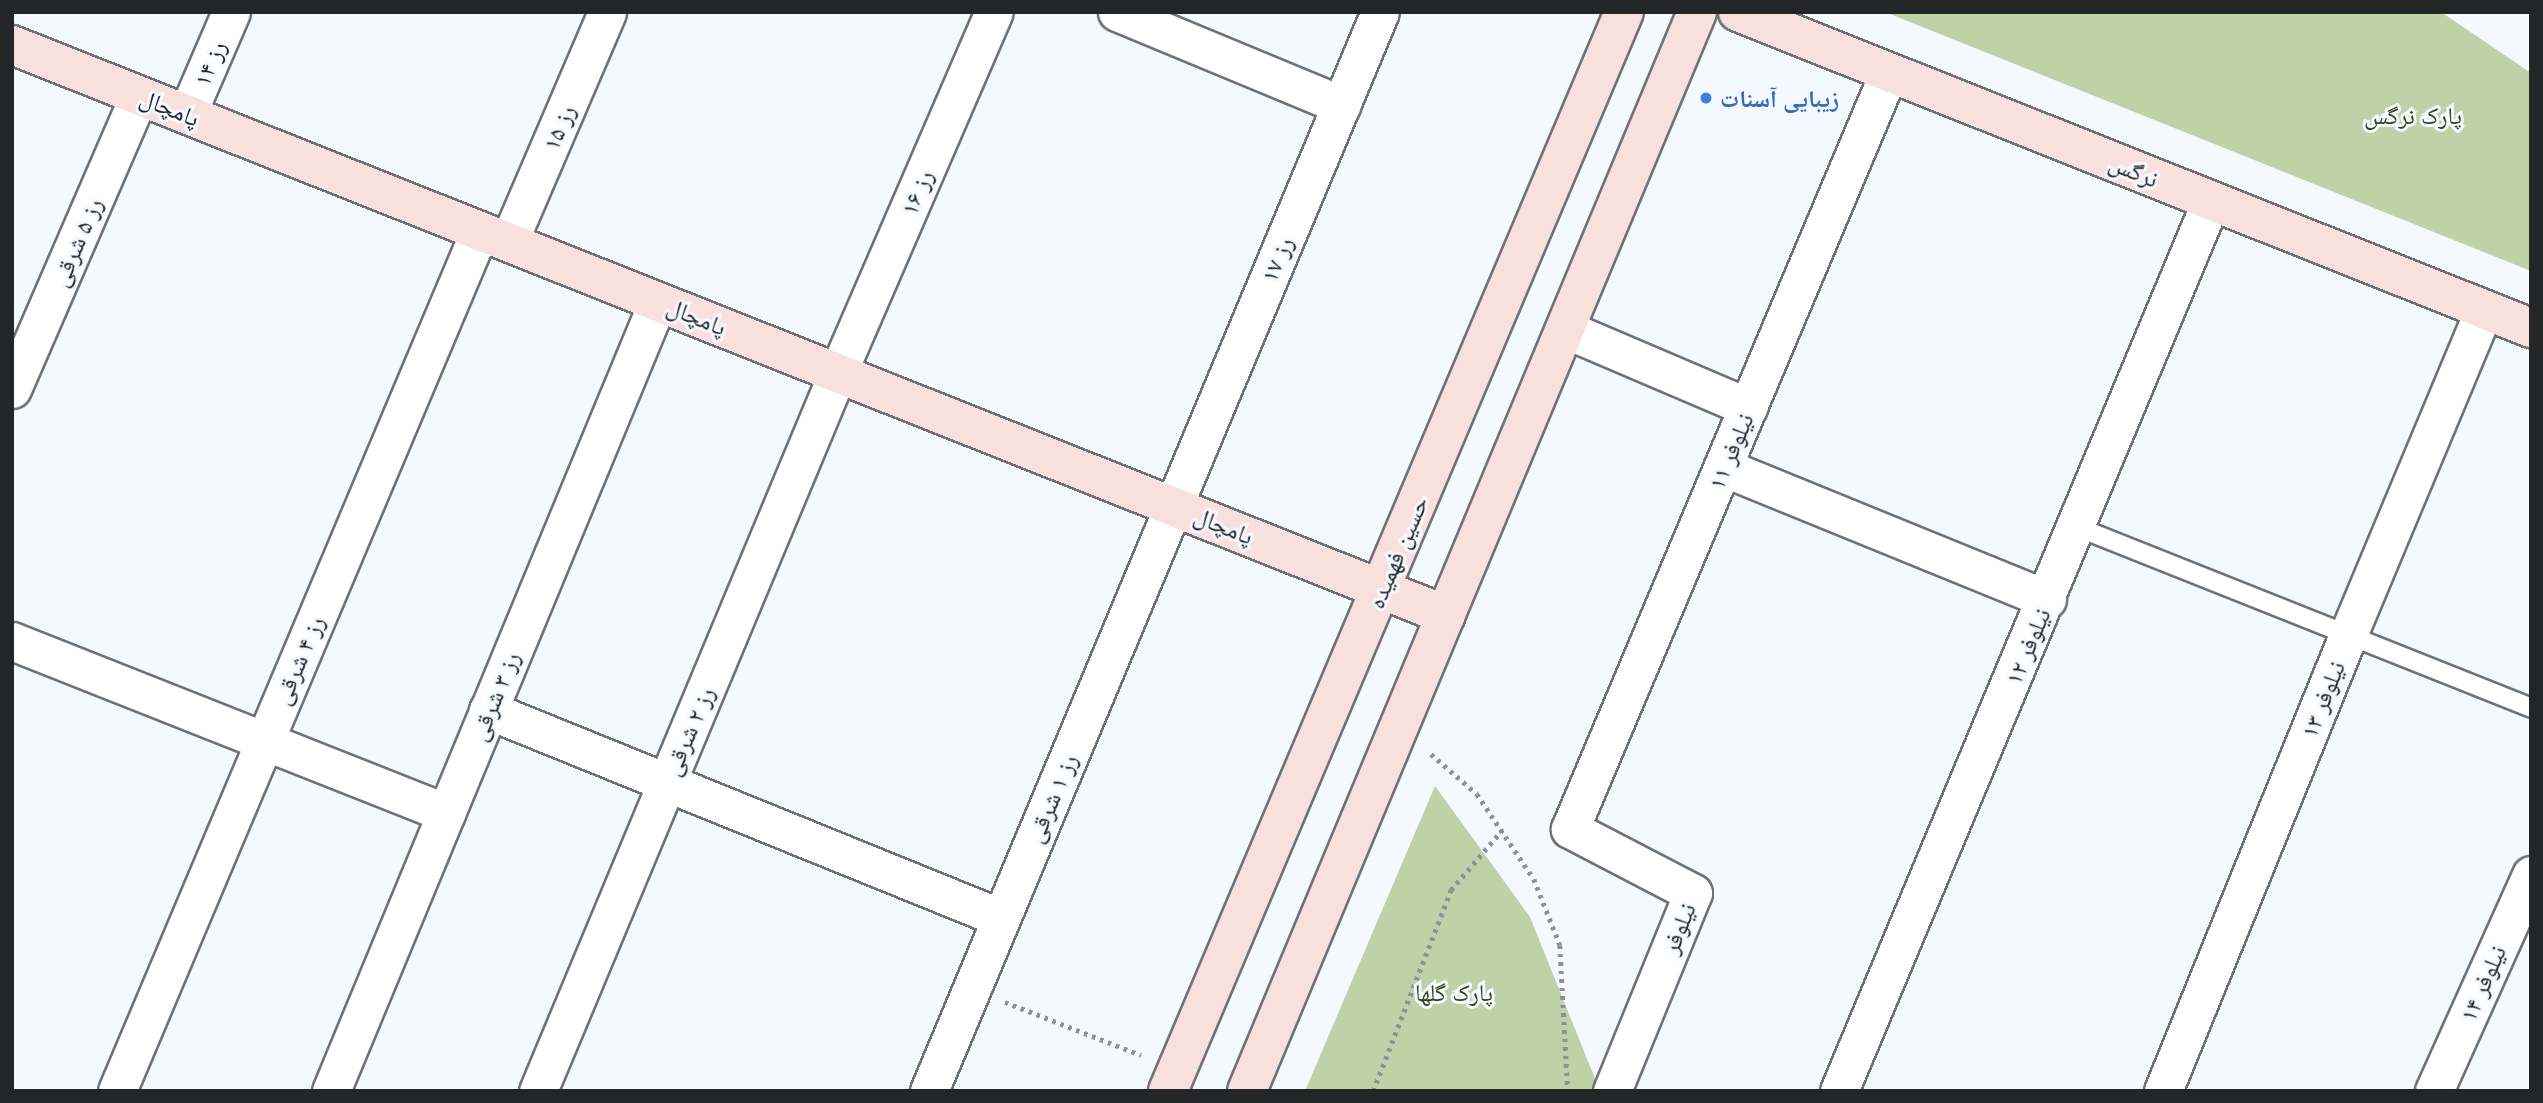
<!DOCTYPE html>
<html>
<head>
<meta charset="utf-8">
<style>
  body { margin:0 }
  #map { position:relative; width:2543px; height:1103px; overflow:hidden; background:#f4f8ff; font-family:"Open Sans","Noto Naskh Arabic",sans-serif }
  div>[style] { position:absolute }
  .green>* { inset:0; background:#bfd1a7 }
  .path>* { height:4.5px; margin-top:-2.25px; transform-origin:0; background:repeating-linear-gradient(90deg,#8e9195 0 3.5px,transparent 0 8.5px) }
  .roads { filter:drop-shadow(2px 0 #6e7278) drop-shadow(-2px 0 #6e7278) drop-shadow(0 2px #6e7278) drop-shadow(0 -2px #6e7278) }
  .lane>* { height:18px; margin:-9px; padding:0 9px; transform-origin:9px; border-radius:9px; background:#fff }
  .street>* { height:37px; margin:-18.5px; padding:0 18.5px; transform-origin:18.5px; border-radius:18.5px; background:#fff }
  .secondary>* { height:38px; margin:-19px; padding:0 19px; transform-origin:19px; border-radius:19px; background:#f8e1dc }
  .dots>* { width:19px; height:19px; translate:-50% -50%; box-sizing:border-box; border:4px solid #f4f8ff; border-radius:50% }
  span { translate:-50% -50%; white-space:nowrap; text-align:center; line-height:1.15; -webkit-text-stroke:6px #f4f8ff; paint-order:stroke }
  .street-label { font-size:24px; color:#232527 }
  .shop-label { font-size:24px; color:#366cbe; font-weight:700 }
  .left { translate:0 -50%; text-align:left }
  .park-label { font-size:24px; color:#354711 }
  .frame { position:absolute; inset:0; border:14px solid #232527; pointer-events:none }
</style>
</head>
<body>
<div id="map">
  <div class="green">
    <i style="clip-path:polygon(1885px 12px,2441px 12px,2531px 73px,2531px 271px)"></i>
    <i style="clip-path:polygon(1435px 786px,1530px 917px,1600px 1091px,1305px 1091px)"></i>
  </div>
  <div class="path">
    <i style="left:1431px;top:754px;width:61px;rotate:41deg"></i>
    <i style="left:1477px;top:794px;width:102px;rotate:56.2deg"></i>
    <i style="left:1534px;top:879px;width:71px;rotate:68.5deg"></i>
    <i style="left:1560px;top:945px;width:146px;rotate:86.9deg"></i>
    <i style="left:1005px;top:1002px;width:146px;rotate:21.3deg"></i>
    <i style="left:1373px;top:1091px;width:216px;rotate:-68.8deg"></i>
    <i style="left:1451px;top:890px;width:79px;rotate:-49.6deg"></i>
  </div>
  <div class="roads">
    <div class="lane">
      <i style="left:2077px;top:527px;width:489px;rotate:21.7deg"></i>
    </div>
    <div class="street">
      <i style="left:1117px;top:12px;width:243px;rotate:22.5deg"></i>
      <i style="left:187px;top:114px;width:111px;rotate:-66.7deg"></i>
      <i style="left:509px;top:241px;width:249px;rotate:-66.8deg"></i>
      <i style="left:1579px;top:335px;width:184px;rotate:23.1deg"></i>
      <i style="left:12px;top:389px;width:320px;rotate:-66.6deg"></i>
      <i style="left:1723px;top:467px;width:350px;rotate:22.2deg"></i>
      <i style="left:12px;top:641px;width:467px;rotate:21.6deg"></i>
      <i style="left:488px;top:710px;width:554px;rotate:22.07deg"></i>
      <i style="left:117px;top:1091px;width:934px;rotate:-67.14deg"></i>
      <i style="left:331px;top:1091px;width:855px;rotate:-67.51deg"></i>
      <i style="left:538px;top:1091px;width:779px;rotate:-67.35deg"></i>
      <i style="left:838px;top:372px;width:392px;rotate:-66.6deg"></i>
      <i style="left:929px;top:1091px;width:1169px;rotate:-67.32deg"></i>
      <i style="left:1612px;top:1091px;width:214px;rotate:-67.8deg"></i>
      <i style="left:1693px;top:893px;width:139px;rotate:-152.5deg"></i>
      <i style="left:1570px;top:829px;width:821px;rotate:-67.15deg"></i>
      <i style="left:1839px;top:1091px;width:965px;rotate:-67.32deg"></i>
      <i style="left:2163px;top:1091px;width:492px;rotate:-67.9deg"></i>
      <i style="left:2348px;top:635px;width:352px;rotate:-67.3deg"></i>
      <i style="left:2434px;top:1091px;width:237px;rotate:-65.8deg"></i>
    </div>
    <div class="secondary">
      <i style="left:1738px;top:12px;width:854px;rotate:21.73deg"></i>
      <i style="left:12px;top:45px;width:1543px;rotate:21.68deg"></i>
      <i style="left:1168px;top:1091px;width:1171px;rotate:-67.09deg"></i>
      <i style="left:1247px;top:1091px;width:1169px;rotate:-67.36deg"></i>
    </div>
  </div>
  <div class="dots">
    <i style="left:1706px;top:98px;background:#3f7fe0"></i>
  </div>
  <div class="street-label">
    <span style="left:209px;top:63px;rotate:-67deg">رز ۱۴</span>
    <span style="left:170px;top:107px;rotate:22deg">پامچال</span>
    <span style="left:558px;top:127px;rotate:-67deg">رز ۱۵</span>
    <span style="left:2134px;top:170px;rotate:22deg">نرگس</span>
    <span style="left:916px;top:192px;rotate:-67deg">رز ۱۶</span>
    <span style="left:76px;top:242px;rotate:-67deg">رز ۵ شرقی</span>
    <span style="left:1276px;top:259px;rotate:-67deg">رز ۱۷</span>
    <span style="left:697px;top:316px;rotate:22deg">پامچال</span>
    <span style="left:1730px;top:451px;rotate:-67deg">نیلوفر ۱۱</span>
    <span style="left:1224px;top:525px;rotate:22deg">پامچال</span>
    <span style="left:1397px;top:552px;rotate:-67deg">حسین فهمیده</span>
    <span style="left:2027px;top:646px;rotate:-67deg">نیلوفر ۱۲</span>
    <span style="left:298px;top:660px;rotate:-67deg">رز ۴ شرقی</span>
    <span style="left:494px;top:696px;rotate:-68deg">رز ۳ شرقی</span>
    <span style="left:2322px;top:699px;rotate:-68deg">نیلوفر ۱۳</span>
    <span style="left:688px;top:731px;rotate:-67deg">رز ۲ شرقی</span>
    <span style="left:1051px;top:798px;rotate:-67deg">رز ۱ شرقی</span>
    <span style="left:1678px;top:928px;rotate:-68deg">نیلوفر</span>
    <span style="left:2482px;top:983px;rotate:-66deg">نیلوفر ۱۴</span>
  </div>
  <div class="shop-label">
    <span class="left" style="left:1720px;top:98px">زیبایی آسنات</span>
  </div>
  <div class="park-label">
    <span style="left:2413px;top:115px">پارک نرگس</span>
    <span style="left:1454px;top:992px">پارک گلها</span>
  </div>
  <div class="frame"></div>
</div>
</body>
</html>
